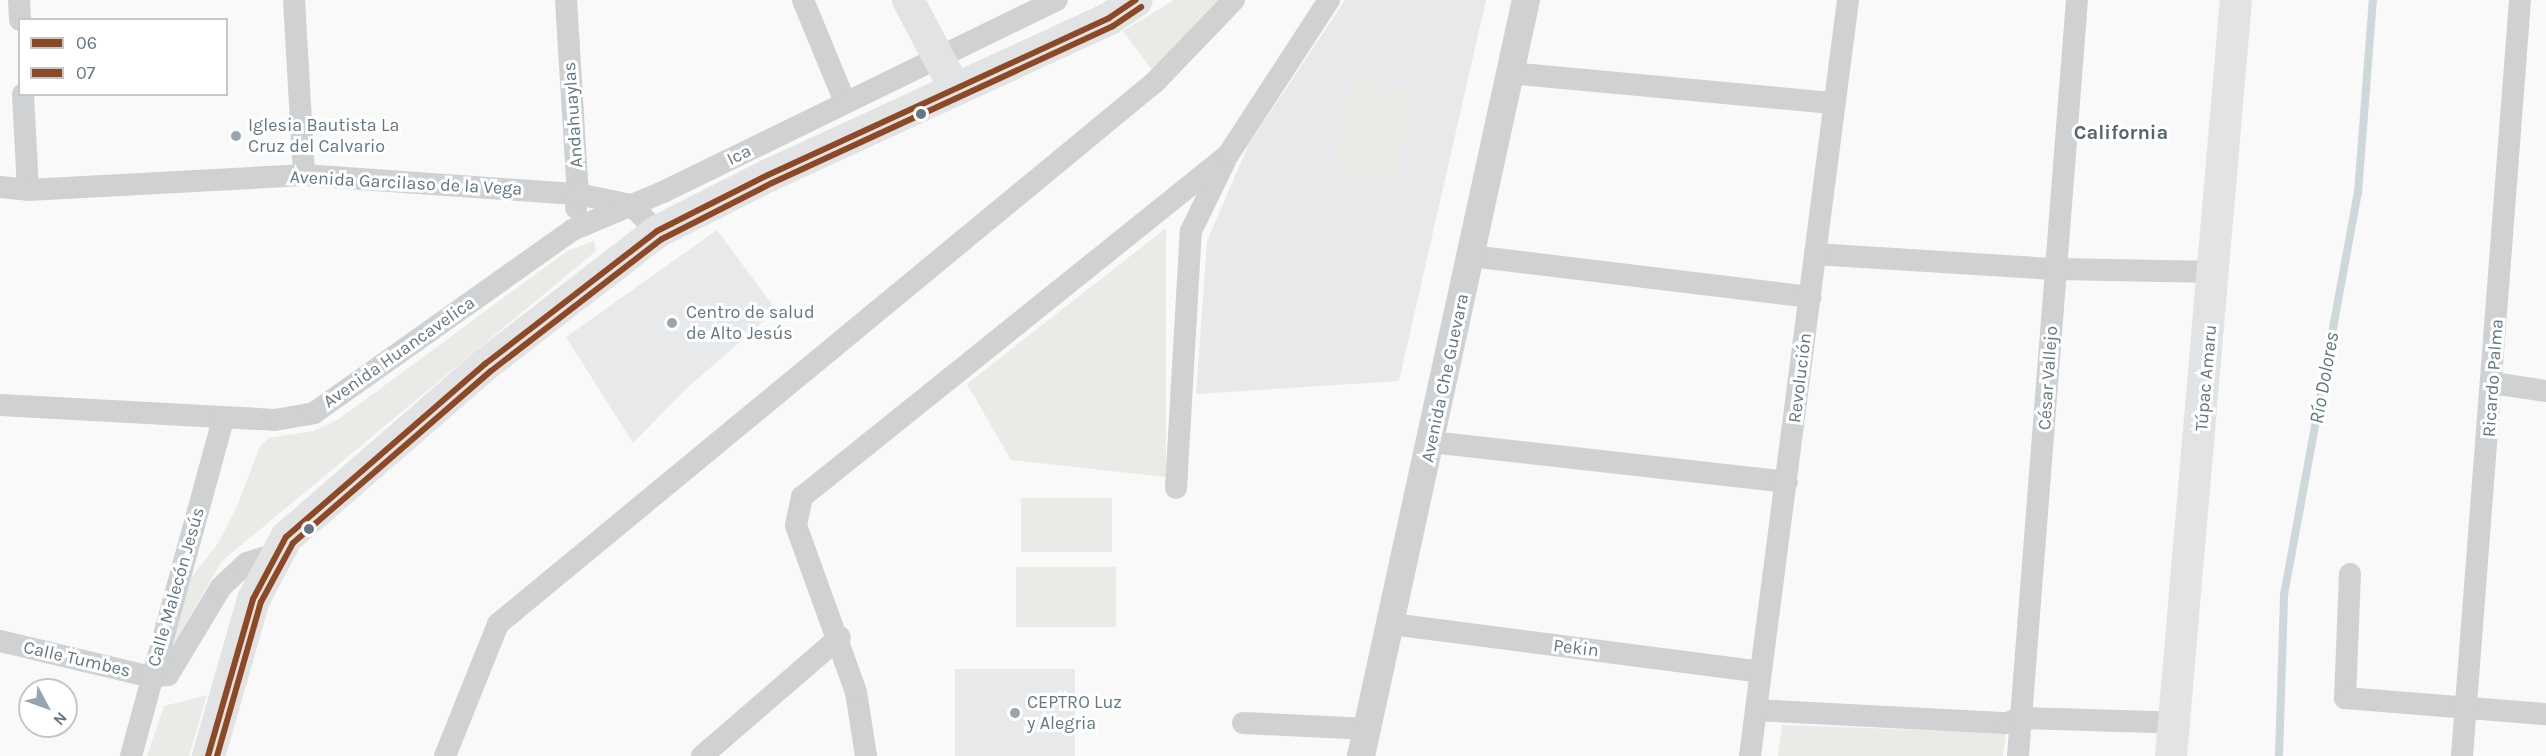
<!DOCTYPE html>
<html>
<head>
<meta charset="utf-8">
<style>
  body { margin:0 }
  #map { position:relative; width:2546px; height:756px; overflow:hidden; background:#f9f9f9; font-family:Karla,sans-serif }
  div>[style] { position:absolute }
  .built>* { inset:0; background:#e8e9ea; transform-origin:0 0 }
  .green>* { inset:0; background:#e8ebe6; transform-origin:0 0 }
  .stream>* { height:8px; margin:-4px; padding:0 4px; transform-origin:4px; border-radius:4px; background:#ced7da }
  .minor>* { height:22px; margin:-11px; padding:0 11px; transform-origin:11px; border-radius:11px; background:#cfd1d2 }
  .tertiary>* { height:28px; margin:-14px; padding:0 14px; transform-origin:14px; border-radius:14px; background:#cfd1d2 }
  .secondary>* { height:32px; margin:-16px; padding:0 16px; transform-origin:16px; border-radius:16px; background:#e2e3e4 }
  .primary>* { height:33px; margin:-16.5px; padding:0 16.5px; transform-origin:16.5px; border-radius:16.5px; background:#e2e3e4 }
  .bus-1>* { height:6px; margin:-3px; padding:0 3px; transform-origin:3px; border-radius:3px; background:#8d4925 }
  .bus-2>* { height:6px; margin:-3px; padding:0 3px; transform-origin:3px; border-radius:3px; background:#8d4925 }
  .dots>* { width:16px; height:16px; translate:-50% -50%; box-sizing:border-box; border:3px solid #fff; border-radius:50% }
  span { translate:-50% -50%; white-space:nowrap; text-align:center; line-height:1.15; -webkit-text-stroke:6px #fff; paint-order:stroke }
  .street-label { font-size:18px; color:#637785 }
  .poi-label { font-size:18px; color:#637785 }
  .left { translate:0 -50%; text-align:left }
  .neighbourhood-label { font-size:20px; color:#56656f; font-weight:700 }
  .water-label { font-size:20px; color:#5e767e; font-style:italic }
  .legend { position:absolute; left:18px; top:18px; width:210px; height:78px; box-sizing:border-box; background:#fff; border:2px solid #c1c9ce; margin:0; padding:8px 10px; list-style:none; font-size:18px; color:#637785 }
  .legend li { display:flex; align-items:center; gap:12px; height:30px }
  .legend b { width:30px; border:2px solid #c1c9ce }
  .north { position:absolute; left:18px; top:678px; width:60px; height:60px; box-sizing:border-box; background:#fff; border:2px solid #c1c9ce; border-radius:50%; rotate:131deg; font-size:16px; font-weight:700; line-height:24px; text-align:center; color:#637785 }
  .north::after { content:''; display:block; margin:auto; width:21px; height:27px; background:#98a4ae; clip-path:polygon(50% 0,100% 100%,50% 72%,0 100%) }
</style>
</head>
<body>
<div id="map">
  <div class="built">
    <i style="clip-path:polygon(1345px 0,1486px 0,1399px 381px,1196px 394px,1207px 241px,1249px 144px)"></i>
    <i style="clip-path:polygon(717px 230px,776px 310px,686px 389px,633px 443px,566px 337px)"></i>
    <i style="left:955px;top:669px;width:120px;height:87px"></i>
  </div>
  <div class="green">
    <i style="clip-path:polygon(1174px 0,1222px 0,1153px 71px,1123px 31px)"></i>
    <i style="left:1353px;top:78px;width:63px;height:93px;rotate:12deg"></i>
    <i style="clip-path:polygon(1166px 228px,1166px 477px,1011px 460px,967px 384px)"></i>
    <i style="clip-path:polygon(594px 241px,596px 251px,222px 561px,172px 647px,192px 576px,217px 545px,236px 509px,260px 446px,269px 438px,313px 431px,339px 419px,567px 251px)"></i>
    <i style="left:1112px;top:498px;width:54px;height:91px;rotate:90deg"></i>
    <i style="left:1116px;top:567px;width:60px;height:100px;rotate:90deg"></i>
    <i style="clip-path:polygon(207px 695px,189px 756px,147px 756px,164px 706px)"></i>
    <i style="clip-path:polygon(1782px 725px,2006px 733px,2003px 756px,1778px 756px)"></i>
  </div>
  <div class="stream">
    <i style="left:2279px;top:756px;width:161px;rotate:-88.2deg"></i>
    <i style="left:2284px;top:595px;width:409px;rotate:-79.6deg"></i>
    <i style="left:2358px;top:193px;width:194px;rotate:-85.6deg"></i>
  </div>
  <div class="minor">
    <i style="left:19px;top:0;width:20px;rotate:87deg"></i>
    <i style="left:294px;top:0;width:175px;rotate:86.7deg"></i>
    <i style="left:566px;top:0;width:194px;rotate:86.5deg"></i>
    <i style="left:578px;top:194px;width:14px;rotate:98deg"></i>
    <i style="left:803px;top:0;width:110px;rotate:67.6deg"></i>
    <i style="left:1509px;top:73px;width:327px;rotate:5.3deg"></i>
    <i style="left:23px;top:94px;width:96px;rotate:87deg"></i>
    <i style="left:0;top:187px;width:28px;rotate:6deg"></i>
    <i style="left:28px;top:190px;width:276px;rotate:-3.1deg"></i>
    <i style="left:304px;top:175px;width:275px;rotate:4deg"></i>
    <i style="left:578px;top:194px;width:54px;rotate:11.7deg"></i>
    <i style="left:631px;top:205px;width:37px;rotate:45deg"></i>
    <i style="left:1815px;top:254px;width:241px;rotate:3.6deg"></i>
    <i style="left:2056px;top:269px;width:159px;rotate:1.1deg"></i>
    <i style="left:1471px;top:256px;width:342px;rotate:6.9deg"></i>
    <i style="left:2493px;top:383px;width:54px;rotate:8.6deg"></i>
    <i style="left:0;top:405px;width:275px;rotate:3.1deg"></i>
    <i style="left:275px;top:420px;width:40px;rotate:-10deg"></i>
    <i style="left:314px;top:413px;width:316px;rotate:-35.3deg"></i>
    <i style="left:572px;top:230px;width:99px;rotate:-22.7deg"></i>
    <i style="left:663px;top:192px;width:438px;rotate:-26deg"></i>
    <i style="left:1431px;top:442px;width:358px;rotate:6.4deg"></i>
    <i style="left:1176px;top:488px;width:257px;rotate:-86.7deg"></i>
    <i style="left:1191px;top:231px;width:78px;rotate:-64.1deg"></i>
    <i style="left:2350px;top:574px;width:124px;rotate:92.3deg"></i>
    <i style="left:2345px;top:698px;width:202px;rotate:4.6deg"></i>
    <i style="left:1392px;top:624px;width:371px;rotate:7.4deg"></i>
    <i style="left:0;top:641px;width:155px;rotate:13.4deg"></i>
    <i style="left:151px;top:677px;width:17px;rotate:-7deg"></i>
    <i style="left:168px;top:675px;width:103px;rotate:-58.9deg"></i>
    <i style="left:221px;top:587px;width:35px;rotate:-43deg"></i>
    <i style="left:247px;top:563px;width:28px;rotate:-18deg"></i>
    <i style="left:1756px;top:710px;width:251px;rotate:3deg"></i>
    <i style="left:2007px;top:723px;width:15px;rotate:-20deg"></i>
    <i style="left:2021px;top:718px;width:155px;rotate:1.8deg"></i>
    <i style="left:1243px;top:723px;width:126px;rotate:2.7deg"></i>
    <i style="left:131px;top:756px;width:349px;rotate:-74.7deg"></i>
    <i style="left:445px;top:756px;width:142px;rotate:-68.1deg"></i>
    <i style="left:498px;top:624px;width:852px;rotate:-39.52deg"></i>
    <i style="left:1155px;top:82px;width:114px;rotate:-46.1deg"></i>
    <i style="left:702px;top:756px;width:182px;rotate:-40.8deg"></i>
    <i style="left:866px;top:756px;width:65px;rotate:-98.9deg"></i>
    <i style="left:856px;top:692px;width:177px;rotate:-109.8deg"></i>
    <i style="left:796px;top:525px;width:29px;rotate:-78deg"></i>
    <i style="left:802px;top:497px;width:546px;rotate:-38.76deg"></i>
    <i style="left:1228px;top:155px;width:185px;rotate:-56.9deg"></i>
    <i style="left:1750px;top:756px;width:762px;rotate:-82.61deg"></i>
    <i style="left:2018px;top:756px;width:758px;rotate:-85.54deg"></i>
    <i style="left:2462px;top:756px;width:758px;rotate:-85.61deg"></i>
  </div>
  <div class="tertiary">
    <i style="left:1361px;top:756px;width:774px;rotate:-77.69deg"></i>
  </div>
  <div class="secondary">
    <i style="left:908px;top:0;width:98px;rotate:62.1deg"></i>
    <i style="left:2171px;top:756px;width:759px;rotate:-85.09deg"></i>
  </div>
  <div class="primary">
    <i style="left:208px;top:756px;width:163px;rotate:-74deg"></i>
    <i style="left:253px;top:599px;width:70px;rotate:-62deg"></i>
    <i style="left:286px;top:537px;width:264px;rotate:-41deg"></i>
    <i style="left:485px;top:364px;width:217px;rotate:-37.7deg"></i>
    <i style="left:657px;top:231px;width:124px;rotate:-26.8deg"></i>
    <i style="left:768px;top:175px;width:375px;rotate:-24.7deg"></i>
    <i style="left:1109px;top:18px;width:32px;rotate:-34deg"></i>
  </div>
  <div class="bus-1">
    <i style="left:208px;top:756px;width:163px;rotate:-74deg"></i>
    <i style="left:253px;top:599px;width:70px;rotate:-62deg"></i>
    <i style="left:286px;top:537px;width:264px;rotate:-41deg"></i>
    <i style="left:485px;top:364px;width:217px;rotate:-37.7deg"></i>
    <i style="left:657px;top:231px;width:124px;rotate:-26.8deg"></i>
    <i style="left:768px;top:175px;width:375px;rotate:-24.7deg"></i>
    <i style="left:1109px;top:18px;width:32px;rotate:-34deg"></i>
  </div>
  <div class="bus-2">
    <i style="left:217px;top:756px;width:160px;rotate:-74.1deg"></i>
    <i style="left:261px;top:602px;width:67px;rotate:-61.5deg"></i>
    <i style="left:293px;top:543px;width:262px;rotate:-41deg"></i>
    <i style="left:491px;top:371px;width:216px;rotate:-37.7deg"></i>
    <i style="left:662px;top:239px;width:123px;rotate:-27deg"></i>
    <i style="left:772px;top:183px;width:375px;rotate:-24.7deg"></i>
    <i style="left:1113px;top:26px;width:34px;rotate:-34deg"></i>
  </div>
  <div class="dots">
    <i style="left:921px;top:114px;background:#637785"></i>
    <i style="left:236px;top:136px;background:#98a4ae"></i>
    <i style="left:672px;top:323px;background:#98a4ae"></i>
    <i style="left:309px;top:529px;background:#637785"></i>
    <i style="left:1015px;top:713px;background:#98a4ae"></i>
  </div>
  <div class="street-label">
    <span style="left:573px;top:115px;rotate:-94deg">Andahuaylas</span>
    <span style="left:739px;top:155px;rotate:-26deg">Ica</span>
    <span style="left:406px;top:183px;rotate:3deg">Avenida Garcilaso de la Vega</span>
    <span style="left:399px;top:352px;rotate:-35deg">Avenida Huancavelica</span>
    <span style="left:1445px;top:378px;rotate:-78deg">Avenida Che Guevara</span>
    <span style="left:1800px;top:378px;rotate:-83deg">Revolución</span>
    <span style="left:2048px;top:378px;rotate:-86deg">César Vallejo</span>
    <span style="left:2206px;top:378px;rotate:-85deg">Túpac Amaru</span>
    <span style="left:2493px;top:378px;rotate:-86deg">Ricardo Palma</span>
    <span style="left:176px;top:587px;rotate:-74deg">Calle Malecón Jesús</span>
    <span style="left:1576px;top:648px;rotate:7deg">Pekin</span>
    <span style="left:77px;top:659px;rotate:13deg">Calle Tumbes</span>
  </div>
  <div class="poi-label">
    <span class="left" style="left:248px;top:136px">Iglesia Bautista La<br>Cruz del Calvario</span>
    <span class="left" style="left:686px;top:323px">Centro de salud<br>de Alto Jesús</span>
    <span class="left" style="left:1027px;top:713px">CEPTRO Luz<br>y Alegria</span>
  </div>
  <div class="neighbourhood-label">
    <span style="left:2121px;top:132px">California</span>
  </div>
  <div class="water-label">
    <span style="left:2324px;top:378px;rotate:-80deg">Río Dolores</span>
  </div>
  <ul class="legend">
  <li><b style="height:8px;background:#8d4925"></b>06</li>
  <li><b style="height:8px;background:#8d4925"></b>07</li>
  </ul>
  <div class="north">N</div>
</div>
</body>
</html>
